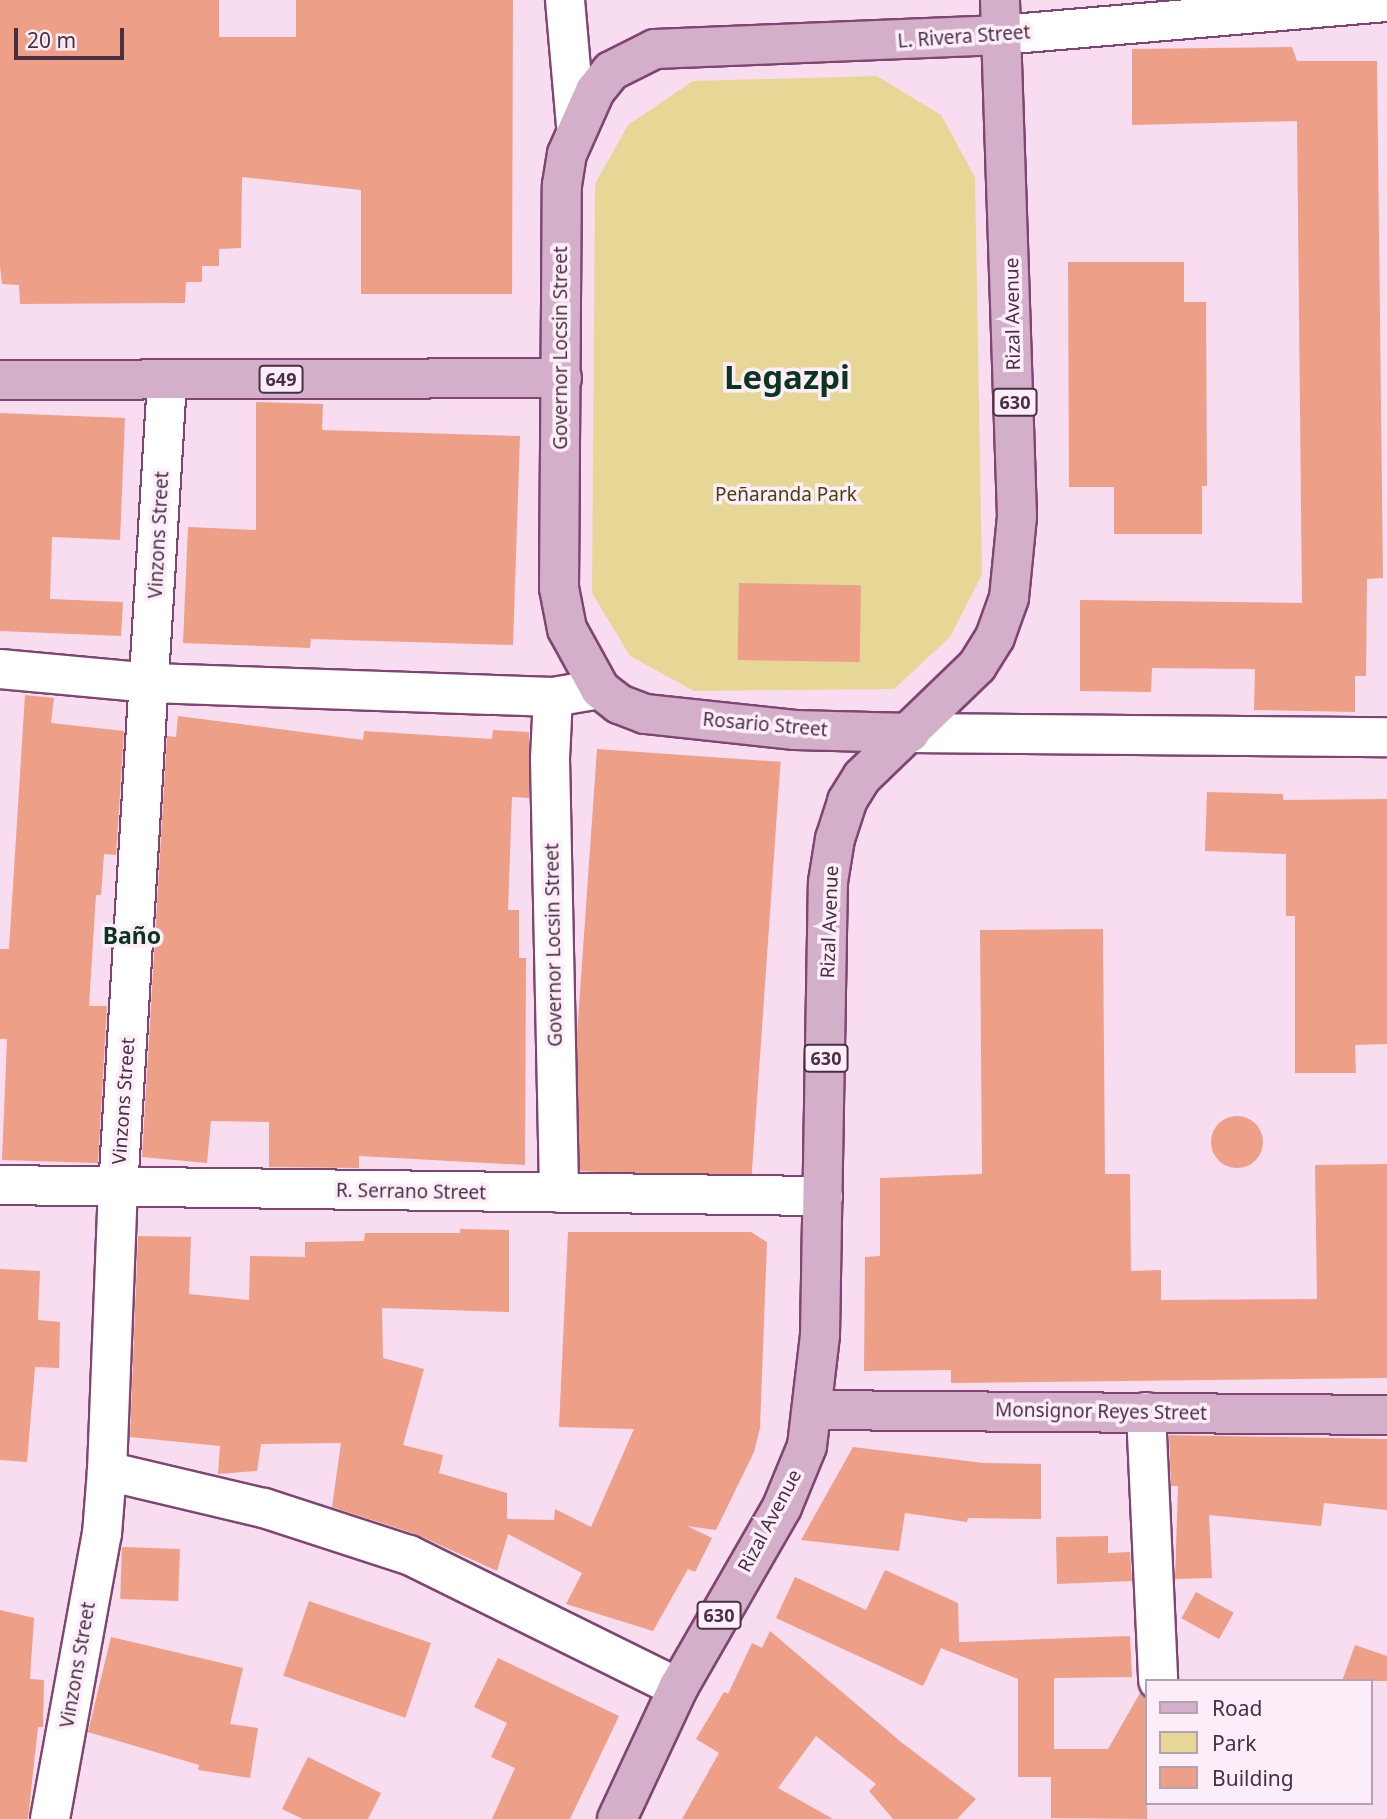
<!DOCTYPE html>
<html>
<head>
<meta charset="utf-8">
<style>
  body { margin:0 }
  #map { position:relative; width:1387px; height:1819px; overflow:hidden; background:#f8dcef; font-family:"Noto Sans",sans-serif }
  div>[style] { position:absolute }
  .green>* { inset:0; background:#e6d797 }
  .building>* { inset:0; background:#ee9f88; transform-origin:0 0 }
  .round { border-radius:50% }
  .roads { filter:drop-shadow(2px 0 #804572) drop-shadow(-2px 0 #804572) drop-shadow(0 2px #804572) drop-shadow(0 -2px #804572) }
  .minor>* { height:38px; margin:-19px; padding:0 19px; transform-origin:19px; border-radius:19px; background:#fff }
  .major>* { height:38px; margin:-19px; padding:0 19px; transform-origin:19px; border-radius:19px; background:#d3afca }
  span { translate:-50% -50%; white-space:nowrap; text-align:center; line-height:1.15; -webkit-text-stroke:7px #fceef8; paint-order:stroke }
  .shield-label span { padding:2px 5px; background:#fceef8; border:2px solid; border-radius:5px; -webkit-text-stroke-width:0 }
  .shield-label { font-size:18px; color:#4a2f43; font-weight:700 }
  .street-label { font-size:19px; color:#4a2f43 }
  .park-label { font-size:19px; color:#483e0f }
  .quarter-label { font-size:23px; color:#0b351f; font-weight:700 }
  .town-label { font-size:33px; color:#0b351f; font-weight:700 }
  .legend { position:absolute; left:1145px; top:1679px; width:228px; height:126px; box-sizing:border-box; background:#fceef8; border:2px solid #b5a2b0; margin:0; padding:9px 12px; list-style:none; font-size:21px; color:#4a2f43 }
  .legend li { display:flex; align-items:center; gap:14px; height:35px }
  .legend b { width:35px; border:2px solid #b5a2b0 }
  .scale { position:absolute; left:14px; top:28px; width:110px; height:32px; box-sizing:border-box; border:4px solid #4a2f43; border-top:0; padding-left:9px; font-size:21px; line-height:24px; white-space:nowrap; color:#4a2f43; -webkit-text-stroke:5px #fceef8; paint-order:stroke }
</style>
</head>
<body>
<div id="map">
  <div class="green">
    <i style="clip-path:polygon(877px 76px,941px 115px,975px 177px,982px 575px,950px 637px,894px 689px,694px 691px,630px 656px,592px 593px,595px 184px,628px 125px,693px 81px)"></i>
  </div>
  <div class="building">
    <i style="clip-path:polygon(0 0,219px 0,219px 37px,296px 37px,296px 0,513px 0,512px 294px,361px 294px,361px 190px,242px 177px,241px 248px,219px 249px,219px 266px,202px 266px,202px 282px,186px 282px,185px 303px,20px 304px,19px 285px,2px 284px,0 266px)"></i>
    <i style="clip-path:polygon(1292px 47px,1297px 61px,1377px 61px,1383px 578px,1367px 579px,1366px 676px,1355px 676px,1355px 712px,1254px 710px,1255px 669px,1152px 668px,1151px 692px,1080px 691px,1080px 600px,1302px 603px,1297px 121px,1132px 125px,1132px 49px)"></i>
    <i style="clip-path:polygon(1068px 262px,1184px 262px,1184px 302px,1206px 302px,1207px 486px,1202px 486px,1202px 534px,1114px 534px,1114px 487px,1069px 487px)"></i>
    <i style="clip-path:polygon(256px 402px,323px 404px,322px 430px,520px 436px,513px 645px,311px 639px,310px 648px,183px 643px,188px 527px,256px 530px)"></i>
    <i style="clip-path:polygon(0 413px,125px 418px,120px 540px,52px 537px,50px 599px,123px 602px,121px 636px,0 631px)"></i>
    <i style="left:739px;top:583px;width:122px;height:77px;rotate:1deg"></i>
    <i style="clip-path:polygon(25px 695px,54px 698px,51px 723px,124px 731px,116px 855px,104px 854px,101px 895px,96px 895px,89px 1006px,107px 1006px,98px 1163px,2px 1160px,7px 1039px,0 1039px,0 949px,9px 949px)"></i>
    <i style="clip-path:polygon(178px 716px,363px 740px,364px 731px,492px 739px,493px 730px,529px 732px,529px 798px,512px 797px,508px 910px,519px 910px,519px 958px,526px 958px,525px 1165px,359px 1156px,359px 1168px,269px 1167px,269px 1122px,211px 1121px,207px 1163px,142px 1157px,167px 736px,176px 737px)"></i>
    <i style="left:597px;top:749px;width:184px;height:422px;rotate:4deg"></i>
    <i style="clip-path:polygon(1207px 792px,1283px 794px,1283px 800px,1387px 799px,1387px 1044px,1355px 1045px,1356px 1073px,1295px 1073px,1295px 916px,1286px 916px,1286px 854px,1205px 851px)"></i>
    <i style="clip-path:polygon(1103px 929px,1105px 1174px,1130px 1174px,1131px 1271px,1161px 1270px,1161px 1300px,1317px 1299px,1315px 1165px,1387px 1164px,1387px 1378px,951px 1383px,951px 1370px,864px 1371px,865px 1257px,880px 1256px,880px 1178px,982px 1174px,980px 930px)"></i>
    <i class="round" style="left:1211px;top:1116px;width:52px;height:52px"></i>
    <i style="clip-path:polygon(460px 1229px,509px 1230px,509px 1312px,382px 1308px,383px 1358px,424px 1369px,403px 1445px,443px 1455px,439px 1473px,507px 1493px,507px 1519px,554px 1520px,555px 1509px,591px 1527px,634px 1429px,559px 1427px,568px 1232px,751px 1232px,767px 1242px,760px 1428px,754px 1452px,716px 1530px,687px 1526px,712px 1538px,695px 1572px,688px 1569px,653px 1631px,566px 1604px,582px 1573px,508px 1534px,497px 1571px,416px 1534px,332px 1507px,341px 1443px,261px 1444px,257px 1471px,218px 1474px,220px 1446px,130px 1437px,138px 1236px,191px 1237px,189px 1294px,249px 1300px,250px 1256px,305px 1257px,305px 1242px,364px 1241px,365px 1233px,460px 1233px)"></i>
    <i style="clip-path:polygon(0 1269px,40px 1271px,38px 1320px,60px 1322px,59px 1368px,35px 1367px,27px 1462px,0 1460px)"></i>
    <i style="clip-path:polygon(1169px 1435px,1387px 1439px,1387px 1510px,1324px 1503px,1321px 1526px,1209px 1515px,1212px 1578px,1175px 1579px,1178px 1486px,1171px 1486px)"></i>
    <i style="clip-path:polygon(853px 1447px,983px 1463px,1041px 1464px,1041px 1519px,968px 1518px,967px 1522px,905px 1513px,899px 1551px,801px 1540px)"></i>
    <i style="clip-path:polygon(1108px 1536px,1108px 1553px,1130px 1552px,1132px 1581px,1057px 1584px,1056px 1537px)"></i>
    <i style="left:122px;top:1547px;width:58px;height:52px;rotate:2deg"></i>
    <i style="clip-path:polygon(885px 1570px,958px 1603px,959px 1642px,1130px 1636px,1132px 1677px,1054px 1678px,1054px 1749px,1108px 1749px,1140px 1693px,1147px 1700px,1147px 1819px,1051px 1818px,1051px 1777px,1018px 1777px,1018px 1679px,941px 1648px,923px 1686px,776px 1618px,795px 1577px,866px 1610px)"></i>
    <i style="left:1196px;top:1592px;width:43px;height:30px;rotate:29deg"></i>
    <i style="left:309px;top:1601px;width:129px;height:79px;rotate:19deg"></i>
    <i style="clip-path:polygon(0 1610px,34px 1618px,30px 1679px,44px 1680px,43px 1727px,38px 1727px,28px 1819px,0 1819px)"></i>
    <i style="clip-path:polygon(770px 1631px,901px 1742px,976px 1799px,957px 1819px,893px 1819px,869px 1791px,876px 1784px,816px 1736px,778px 1788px,833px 1819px,682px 1819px,719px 1753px,696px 1739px,724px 1692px,728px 1694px,752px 1643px,762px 1648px)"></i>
    <i style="clip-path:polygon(111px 1637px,243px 1668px,230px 1724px,258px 1728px,250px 1778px,198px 1770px,199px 1765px,88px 1732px)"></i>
    <i style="clip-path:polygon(1355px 1645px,1387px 1656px,1387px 1681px,1342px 1681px)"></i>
    <i style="clip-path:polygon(498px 1658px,619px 1716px,570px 1819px,492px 1819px,515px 1768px,491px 1757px,507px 1723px,474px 1707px)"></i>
    <i style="clip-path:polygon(308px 1757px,381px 1793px,368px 1819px,303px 1819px,282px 1809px)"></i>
  </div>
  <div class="roads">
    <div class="minor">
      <i style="left:565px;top:0;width:125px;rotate:85deg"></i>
      <i style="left:1001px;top:35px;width:387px;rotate:-4.9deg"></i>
      <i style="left:0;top:669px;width:152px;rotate:5.3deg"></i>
      <i style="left:151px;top:683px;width:402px;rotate:2deg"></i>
      <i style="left:553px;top:697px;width:48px;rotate:-9.7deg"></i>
      <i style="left:553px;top:697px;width:62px;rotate:92.8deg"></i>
      <i style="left:550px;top:759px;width:434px;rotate:88.8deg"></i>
      <i style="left:910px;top:733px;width:477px;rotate:0.5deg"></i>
      <i style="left:0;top:1185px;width:823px;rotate:0.77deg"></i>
      <i style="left:1146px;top:1412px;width:269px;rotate:87.4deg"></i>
      <i style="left:107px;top:1471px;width:161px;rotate:13.3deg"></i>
      <i style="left:264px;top:1508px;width:152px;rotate:18deg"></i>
      <i style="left:409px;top:1555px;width:300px;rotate:26.3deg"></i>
      <i style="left:50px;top:1819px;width:290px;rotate:-79.7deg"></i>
      <i style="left:102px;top:1534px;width:63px;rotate:-85.5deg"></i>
      <i style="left:107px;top:1471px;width:282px;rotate:-87.8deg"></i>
      <i style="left:118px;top:1189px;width:810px;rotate:-86.53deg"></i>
    </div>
    <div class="major">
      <i style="left:0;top:380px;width:562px;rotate:-0.2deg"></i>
      <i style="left:910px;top:733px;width:115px;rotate:-178.5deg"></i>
      <i style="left:795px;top:730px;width:151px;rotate:-173.9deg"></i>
      <i style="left:645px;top:714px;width:28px;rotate:-159deg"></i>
      <i style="left:619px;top:704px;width:24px;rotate:-142deg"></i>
      <i style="left:600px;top:689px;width:68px;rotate:-118.8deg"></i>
      <i style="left:567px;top:629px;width:42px;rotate:-101deg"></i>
      <i style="left:559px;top:588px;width:403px;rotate:-89.6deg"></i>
      <i style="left:562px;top:185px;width:31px;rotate:-81deg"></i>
      <i style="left:567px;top:154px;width:69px;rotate:-66deg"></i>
      <i style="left:595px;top:91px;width:26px;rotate:-51deg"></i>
      <i style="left:611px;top:71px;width:49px;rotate:-26.6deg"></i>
      <i style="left:655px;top:49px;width:346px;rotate:-2.3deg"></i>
      <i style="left:814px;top:1410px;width:573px;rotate:0.5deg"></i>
      <i style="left:617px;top:1819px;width:145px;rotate:-65deg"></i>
      <i style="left:678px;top:1688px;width:209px;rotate:-60.1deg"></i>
      <i style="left:782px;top:1507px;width:66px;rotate:-67.7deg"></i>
      <i style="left:807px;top:1446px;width:112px;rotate:-83.3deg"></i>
      <i style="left:820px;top:1335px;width:453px;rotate:-89deg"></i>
      <i style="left:828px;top:882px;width:44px;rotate:-80.8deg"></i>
      <i style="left:835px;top:839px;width:40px;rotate:-72deg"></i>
      <i style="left:847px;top:801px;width:28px;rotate:-58deg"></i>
      <i style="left:862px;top:777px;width:160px;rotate:-44deg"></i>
      <i style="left:977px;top:666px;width:34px;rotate:-58deg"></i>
      <i style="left:995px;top:637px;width:41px;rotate:-70.3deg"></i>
      <i style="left:1009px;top:598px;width:82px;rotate:-84.4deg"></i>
      <i style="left:1017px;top:516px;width:516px;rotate:-91.89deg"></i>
    </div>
  </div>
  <div class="shield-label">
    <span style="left:281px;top:379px">649</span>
    <span style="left:1015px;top:402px">630</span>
    <span style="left:826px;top:1058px">630</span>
    <span style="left:719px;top:1615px">630</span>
  </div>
  <div class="street-label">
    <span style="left:964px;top:37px;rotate:-4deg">L. Rivera Street</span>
    <span style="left:1013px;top:314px;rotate:-91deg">Rizal Avenue</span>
    <span style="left:561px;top:348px;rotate:-90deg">Governor Locsin Street</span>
    <span style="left:159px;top:535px;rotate:-87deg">Vinzons Street</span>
    <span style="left:765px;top:725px;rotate:5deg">Rosario Street</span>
    <span style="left:830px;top:922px;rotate:-88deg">Rizal Avenue</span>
    <span style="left:554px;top:945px;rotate:-91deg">Governor Locsin Street</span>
    <span style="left:124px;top:1101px;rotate:-86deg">Vinzons Street</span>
    <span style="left:411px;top:1192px;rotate:1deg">R. Serrano Street</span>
    <span style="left:1101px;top:1412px;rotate:1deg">Monsignor Reyes Street</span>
    <span style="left:770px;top:1521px;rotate:-62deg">Rizal Avenue</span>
    <span style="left:78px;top:1665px;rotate:-80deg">Vinzons Street</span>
  </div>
  <div class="park-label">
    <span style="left:786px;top:495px">Peñaranda Park</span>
  </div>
  <div class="quarter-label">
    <span style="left:132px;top:935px">Baño</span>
  </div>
  <div class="town-label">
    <span style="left:787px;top:377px">Legazpi</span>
  </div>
  <ul class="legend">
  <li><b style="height:9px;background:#d3afca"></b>Road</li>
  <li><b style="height:19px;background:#e6d797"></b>Park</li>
  <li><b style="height:19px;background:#ee9f88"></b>Building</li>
  </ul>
  <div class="scale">20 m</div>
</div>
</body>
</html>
